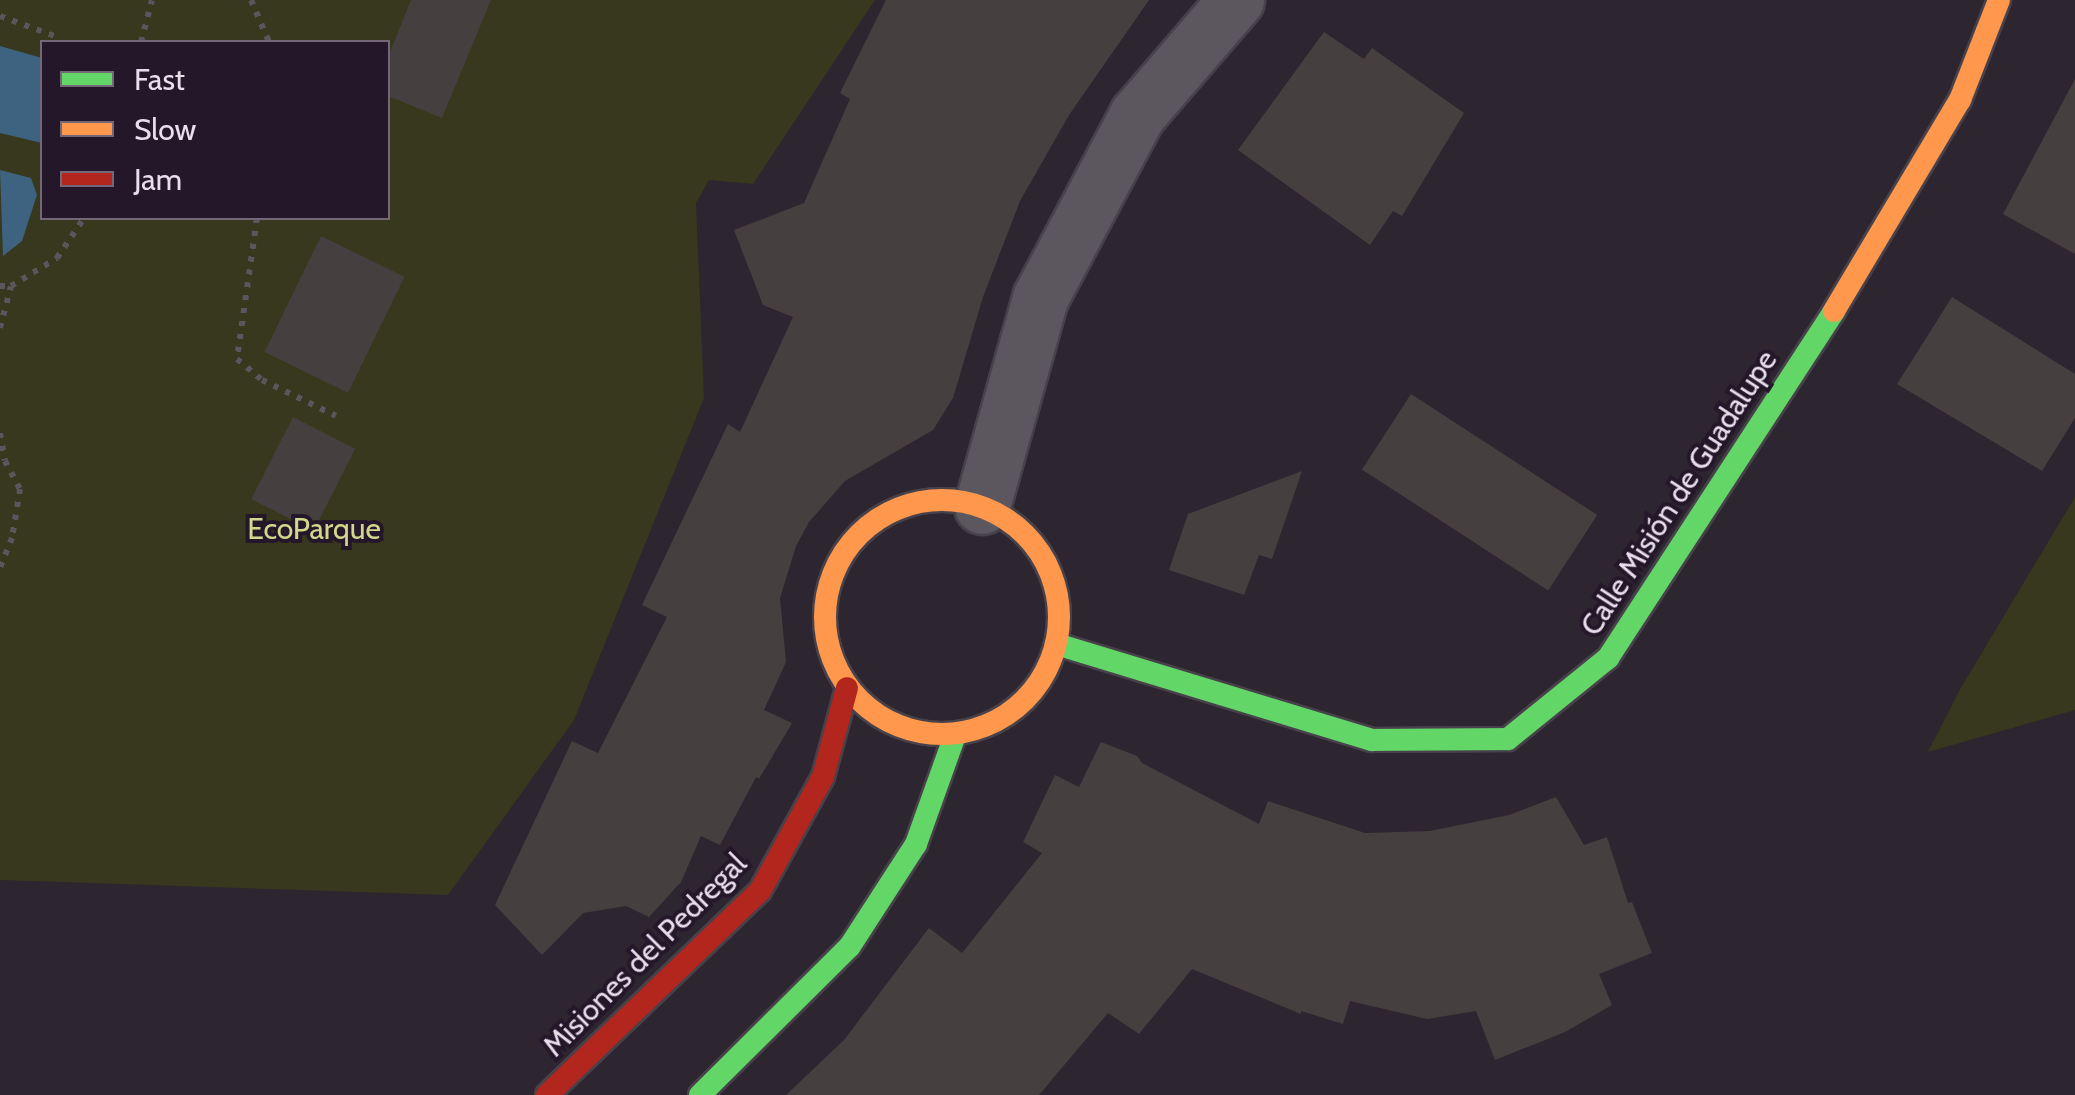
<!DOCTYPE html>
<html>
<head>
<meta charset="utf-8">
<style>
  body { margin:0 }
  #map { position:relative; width:2075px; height:1095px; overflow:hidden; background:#2d2530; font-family:Cabin,sans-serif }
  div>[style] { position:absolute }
  .green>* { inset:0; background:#37381d }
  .water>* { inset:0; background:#3d6380 }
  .building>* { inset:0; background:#463f3f; transform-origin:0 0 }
  .path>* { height:6px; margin-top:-3px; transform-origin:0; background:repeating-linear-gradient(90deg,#5b555d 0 5px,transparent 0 13px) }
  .roads { filter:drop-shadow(2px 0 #47414a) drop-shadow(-2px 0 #47414a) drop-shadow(0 2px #47414a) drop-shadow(0 -2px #47414a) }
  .street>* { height:55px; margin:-27.5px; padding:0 27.5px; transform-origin:27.5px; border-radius:27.5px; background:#5c565e }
  .fast>* { height:22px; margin:-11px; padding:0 11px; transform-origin:11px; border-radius:11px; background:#63d668 }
  .slow>* { height:22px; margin:-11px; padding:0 11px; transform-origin:11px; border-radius:11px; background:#ff974d }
  .slow>.ring { margin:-11px; padding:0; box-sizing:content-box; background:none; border:22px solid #ff974d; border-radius:50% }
  .jam>* { height:22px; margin:-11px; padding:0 11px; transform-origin:11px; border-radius:11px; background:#b3261e }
  span { translate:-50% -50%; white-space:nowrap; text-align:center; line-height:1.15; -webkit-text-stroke:8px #25172a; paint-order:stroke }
  .street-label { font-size:30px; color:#e9dfec }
  .park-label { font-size:30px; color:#d1d78b }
  .legend { position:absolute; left:40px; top:40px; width:350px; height:180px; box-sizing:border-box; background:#25172a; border:2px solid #736778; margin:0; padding:12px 18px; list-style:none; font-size:30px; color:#e9dfec }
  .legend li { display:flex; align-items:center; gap:20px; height:50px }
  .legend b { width:50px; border:2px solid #736778 }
</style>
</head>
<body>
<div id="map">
  <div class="green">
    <i style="clip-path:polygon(evenodd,0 0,875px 0,753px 184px,709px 180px,696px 203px,704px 398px,574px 720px,448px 895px,0 880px,0 0,42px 42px,388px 42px,388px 218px,42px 218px,42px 42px)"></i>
    <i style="clip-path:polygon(2075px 497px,2075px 710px,1928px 752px,1959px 691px)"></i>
  </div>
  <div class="water">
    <i style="clip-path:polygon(0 46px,42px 58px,42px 143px,0 133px)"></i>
    <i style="clip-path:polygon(0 170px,31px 178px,37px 195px,22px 241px,3px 256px)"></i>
  </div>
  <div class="building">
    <i style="clip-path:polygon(411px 0,491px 0,442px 118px,388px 96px,388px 57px)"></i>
    <i style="clip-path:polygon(886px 0,1149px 0,1069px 115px,1020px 201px,983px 297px,953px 398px,933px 430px,845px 481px,809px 522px,796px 546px,780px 598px,786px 662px,764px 710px,792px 723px,759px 779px,756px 777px,720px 845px,701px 836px,681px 882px,649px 917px,626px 906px,583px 913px,542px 955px,495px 905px,572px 741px,598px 753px,667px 617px,642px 605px,728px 424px,740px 432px,793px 317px,763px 305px,734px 230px,804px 203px,850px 99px,840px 93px)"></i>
    <i style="clip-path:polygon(1324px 32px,1364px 59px,1372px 48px,1464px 113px,1402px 216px,1393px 211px,1370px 245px,1238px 150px)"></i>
    <i style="clip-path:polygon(2075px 79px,2075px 254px,2003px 214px)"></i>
    <i style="left:321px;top:236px;width:93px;height:129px;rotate:26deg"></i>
    <i style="clip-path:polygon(1952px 297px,2075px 374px,2075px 418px,2042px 471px,1897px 384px)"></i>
    <i style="left:1411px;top:394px;width:222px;height:90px;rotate:33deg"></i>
    <i style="left:293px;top:417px;width:70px;height:92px;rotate:27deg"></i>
    <i style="clip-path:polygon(1302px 471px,1272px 559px,1259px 555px,1244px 595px,1169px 570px,1188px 514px)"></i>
    <i style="clip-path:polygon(1101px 742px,1137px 756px,1142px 763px,1259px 824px,1268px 801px,1365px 833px,1430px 831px,1509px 815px,1556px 797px,1584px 845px,1607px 837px,1628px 903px,1632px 902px,1652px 953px,1599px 974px,1612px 1005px,1565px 1032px,1495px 1060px,1476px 1011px,1427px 1019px,1350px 1001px,1343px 1024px,1301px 1011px,1301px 1014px,1192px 969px,1139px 1034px,1108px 1013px,1039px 1095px,786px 1095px,844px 1040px,929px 928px,962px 953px,1042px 853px,1023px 842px,1055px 775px,1079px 787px)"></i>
  </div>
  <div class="path">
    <i style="left:251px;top:0;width:46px;rotate:66.8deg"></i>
    <i style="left:0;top:16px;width:64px;rotate:20.1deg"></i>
    <i style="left:141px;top:42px;width:43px;rotate:-75.3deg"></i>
    <i style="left:257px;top:218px;width:142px;rotate:98.1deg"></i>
    <i style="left:237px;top:359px;width:33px;rotate:40deg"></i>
    <i style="left:262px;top:380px;width:82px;rotate:25.9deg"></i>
    <i style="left:0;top:286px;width:11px"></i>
    <i style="left:11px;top:286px;width:54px;rotate:-31.3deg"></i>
    <i style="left:57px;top:258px;width:48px;rotate:-56deg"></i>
    <i style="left:0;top:328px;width:43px;rotate:-75.3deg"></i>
    <i style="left:0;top:433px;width:28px;rotate:80deg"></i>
    <i style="left:5px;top:461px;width:32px;rotate:62deg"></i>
    <i style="left:20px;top:489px;width:50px;rotate:99.3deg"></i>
    <i style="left:12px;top:538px;width:32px;rotate:112deg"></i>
  </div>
  <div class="roads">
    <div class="street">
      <i style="left:982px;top:506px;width:216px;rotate:-74.4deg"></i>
      <i style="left:1040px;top:298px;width:207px;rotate:-62.1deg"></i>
      <i style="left:1137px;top:115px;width:152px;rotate:-49.3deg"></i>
    </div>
    <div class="fast">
      <i style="left:1056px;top:644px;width:330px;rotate:16.9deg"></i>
      <i style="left:1372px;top:740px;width:136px;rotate:-0.4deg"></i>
      <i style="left:1508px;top:739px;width:129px;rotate:-39deg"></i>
      <i style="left:1608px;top:658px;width:414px;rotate:-56.9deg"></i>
      <i style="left:700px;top:1095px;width:211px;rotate:-44.8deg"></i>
      <i style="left:850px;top:946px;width:121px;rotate:-57.1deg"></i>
      <i style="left:916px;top:844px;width:116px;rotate:-70.3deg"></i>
    </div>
    <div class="slow">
      <i style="left:1834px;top:311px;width:246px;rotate:-59.2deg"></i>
      <i style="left:1960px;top:100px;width:107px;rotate:-68.7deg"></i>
      <i class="ring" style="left:825px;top:500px;width:212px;height:212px"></i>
    </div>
    <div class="jam">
      <i style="left:547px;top:1095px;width:295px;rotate:-43.8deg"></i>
      <i style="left:760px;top:891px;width:130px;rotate:-61.1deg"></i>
      <i style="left:823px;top:777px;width:92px;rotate:-74.9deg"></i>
    </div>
  </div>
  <div class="street-label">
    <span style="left:1679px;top:493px;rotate:-57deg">Calle Misión de Guadalupe</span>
    <span style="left:645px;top:955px;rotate:-45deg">Misiones del Pedregal</span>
  </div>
  <div class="park-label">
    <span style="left:314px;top:529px">EcoParque</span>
  </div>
  <ul class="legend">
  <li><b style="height:12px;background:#63d668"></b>Fast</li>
  <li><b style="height:12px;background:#ff974d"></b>Slow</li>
  <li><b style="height:12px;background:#b3261e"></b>Jam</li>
  </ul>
</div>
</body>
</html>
